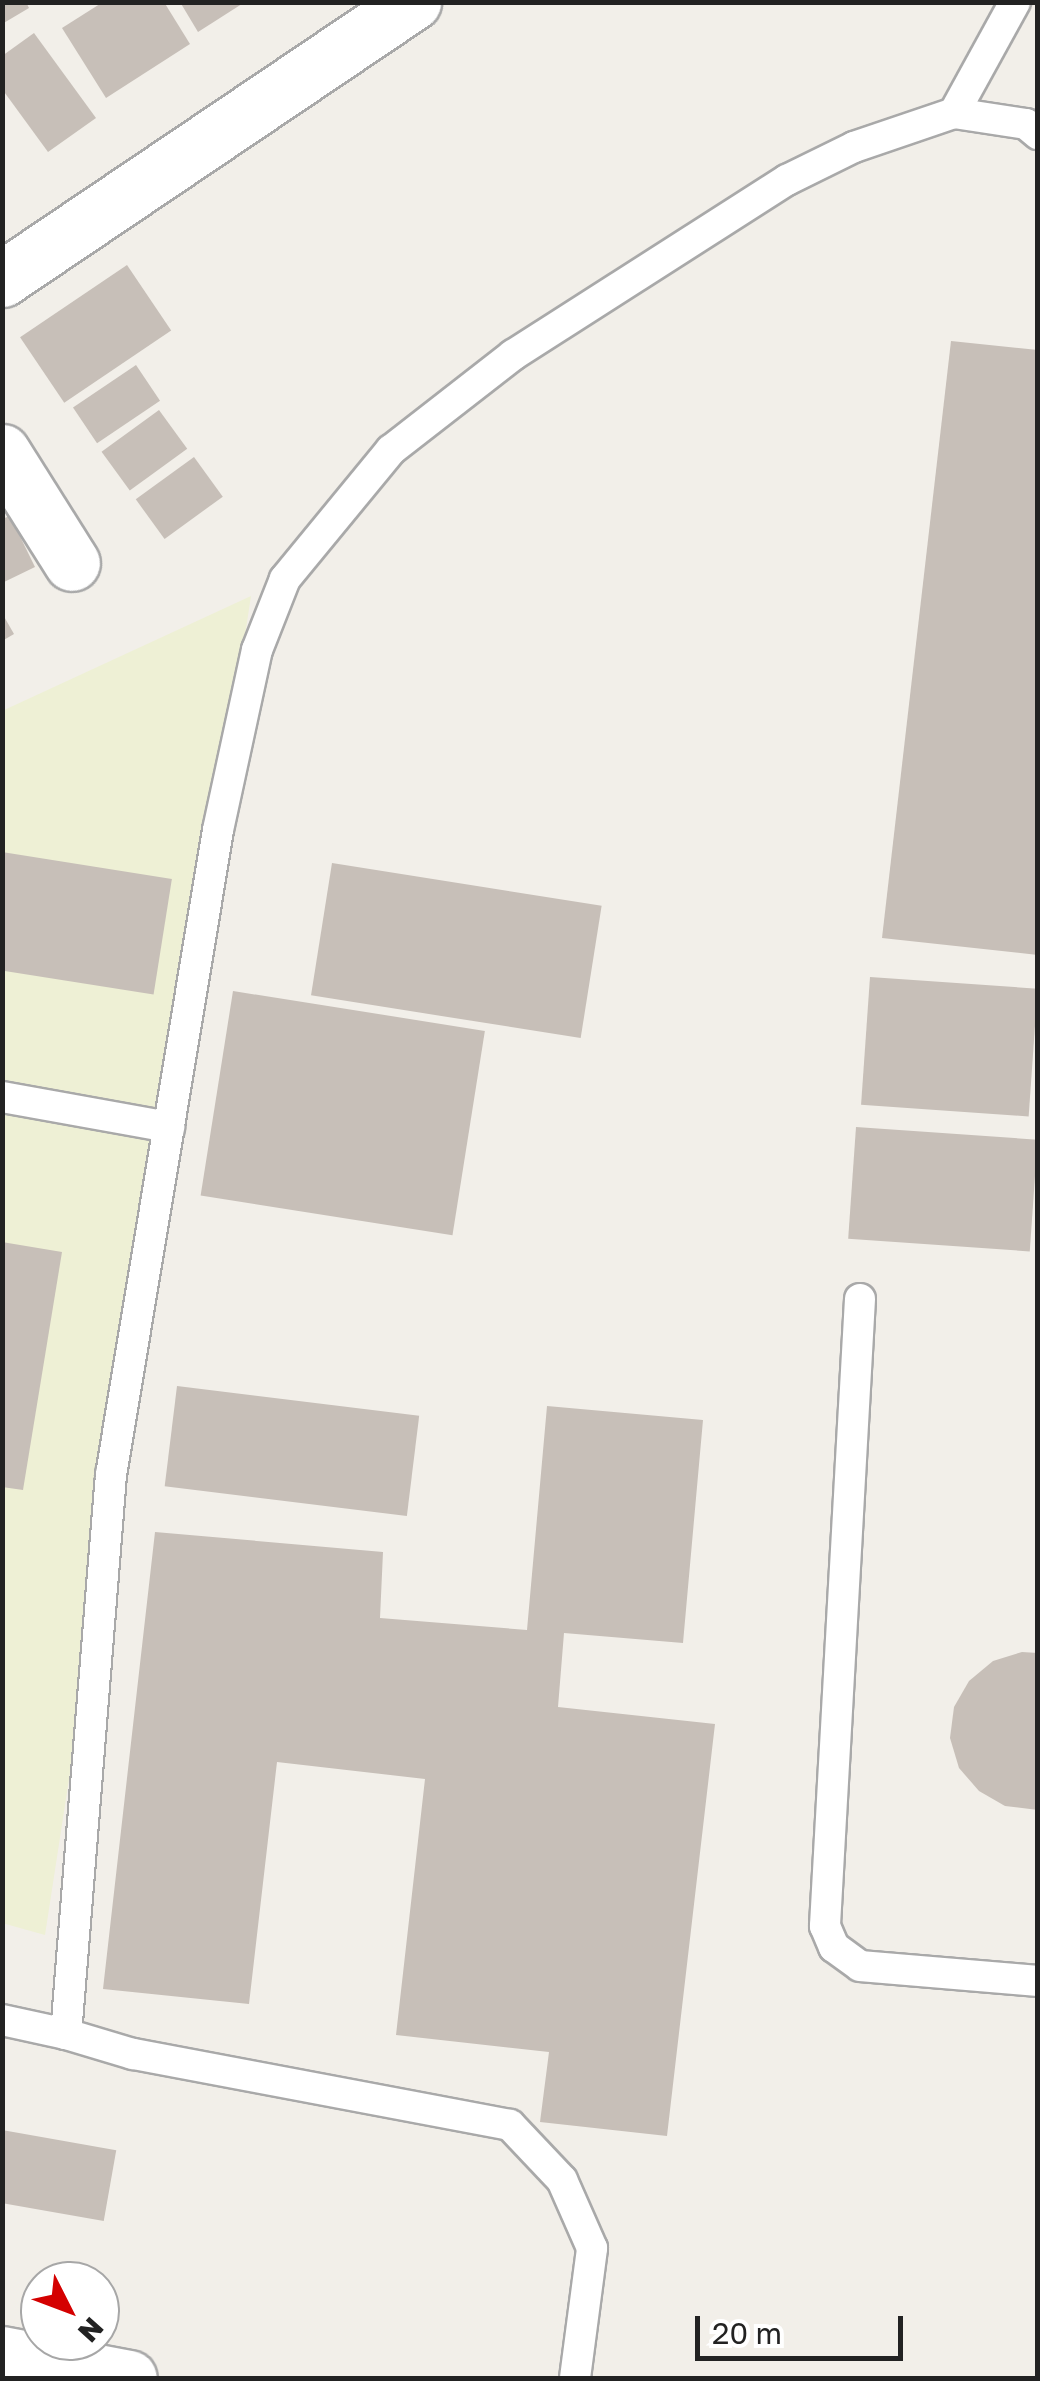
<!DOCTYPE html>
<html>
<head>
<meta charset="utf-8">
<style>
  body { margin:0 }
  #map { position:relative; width:1040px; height:2381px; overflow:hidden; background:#f2efe9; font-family:"Golos Text",sans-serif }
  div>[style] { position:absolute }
  .farmland>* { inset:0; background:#eef0d5 }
  .building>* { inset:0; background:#c7bfb8; transform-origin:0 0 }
  .roads { filter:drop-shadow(2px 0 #a9a9a9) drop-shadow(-2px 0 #a9a9a9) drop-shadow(0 2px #a9a9a9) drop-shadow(0 -2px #a9a9a9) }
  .service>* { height:30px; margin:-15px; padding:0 15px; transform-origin:15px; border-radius:15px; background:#fff }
  .minor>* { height:55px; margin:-27.5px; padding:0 27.5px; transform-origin:27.5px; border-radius:27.5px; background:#fff }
  .tertiary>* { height:55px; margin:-27.5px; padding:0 27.5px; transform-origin:27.5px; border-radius:27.5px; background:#fff }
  span { translate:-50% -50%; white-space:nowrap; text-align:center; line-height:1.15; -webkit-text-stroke:8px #fff; paint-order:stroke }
  .frame { position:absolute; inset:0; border:5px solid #222; pointer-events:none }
  .north { position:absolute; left:20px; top:2261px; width:100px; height:100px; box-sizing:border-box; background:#fff; border:2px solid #a7a7a7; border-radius:50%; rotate:132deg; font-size:28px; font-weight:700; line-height:40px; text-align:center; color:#222 }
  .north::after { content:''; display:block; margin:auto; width:35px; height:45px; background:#d40000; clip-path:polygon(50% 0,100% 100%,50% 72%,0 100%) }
  .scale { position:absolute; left:695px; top:2316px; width:208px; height:45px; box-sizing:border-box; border:5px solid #222; border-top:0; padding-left:12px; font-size:30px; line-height:35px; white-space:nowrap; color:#222; -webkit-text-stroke:8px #fff; paint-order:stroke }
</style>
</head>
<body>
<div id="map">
  <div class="farmland">
    <i style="clip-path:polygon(251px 596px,45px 1935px,2px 1923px,2px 711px)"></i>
  </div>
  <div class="building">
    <i style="clip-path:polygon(2px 2px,26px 2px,29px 8px,2px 24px)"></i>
    <i style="clip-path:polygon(103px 2px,164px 2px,190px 44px,106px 98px,62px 28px)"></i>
    <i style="clip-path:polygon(180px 2px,245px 2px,198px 32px)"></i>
    <i style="clip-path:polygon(34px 33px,96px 118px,48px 152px,2px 89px,2px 56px)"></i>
    <i style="left:127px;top:265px;width:79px;height:129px;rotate:56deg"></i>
    <i style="clip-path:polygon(951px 341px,1038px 350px,1038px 955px,882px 938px)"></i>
    <i style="left:136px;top:365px;width:43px;height:76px;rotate:56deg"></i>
    <i style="left:159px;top:410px;width:48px;height:71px;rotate:54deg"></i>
    <i style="left:194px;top:457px;width:49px;height:72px;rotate:54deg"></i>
    <i style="clip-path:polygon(10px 516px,35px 567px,2px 583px,2px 519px)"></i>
    <i style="clip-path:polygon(2px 613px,14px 634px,2px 641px)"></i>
    <i style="left:2px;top:852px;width:172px;height:117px;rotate:9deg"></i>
    <i style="left:332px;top:863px;width:273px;height:134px;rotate:9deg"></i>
    <i style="left:870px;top:977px;width:168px;height:128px;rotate:4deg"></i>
    <i style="left:233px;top:991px;width:255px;height:207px;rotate:9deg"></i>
    <i style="left:856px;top:1127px;width:182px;height:112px;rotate:4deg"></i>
    <i style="clip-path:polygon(2px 1242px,62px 1252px,23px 1490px,2px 1487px)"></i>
    <i style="left:177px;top:1386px;width:244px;height:101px;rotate:7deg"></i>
    <i style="clip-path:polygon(547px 1406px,703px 1420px,683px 1643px,564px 1633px,558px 1707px,715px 1724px,667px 2136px,540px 2122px,549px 2052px,396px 2035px,425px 1779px,277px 1762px,249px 2004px,103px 1989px,155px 1532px,383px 1552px,380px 1618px,527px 1630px)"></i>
    <i style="clip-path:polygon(1022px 1652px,1038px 1653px,1038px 1810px,1005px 1806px,979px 1791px,959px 1768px,950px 1738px,954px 1707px,969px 1681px,993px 1661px)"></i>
    <i style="left:2px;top:2130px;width:116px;height:72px;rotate:10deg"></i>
  </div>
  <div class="roads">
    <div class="service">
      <i style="left:954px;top:113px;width:127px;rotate:-61.2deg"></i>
      <i style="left:2px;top:1097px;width:170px;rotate:10.2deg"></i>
      <i style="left:860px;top:1299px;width:628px;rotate:93.2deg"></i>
      <i style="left:825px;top:1926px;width:23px;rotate:67deg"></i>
      <i style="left:834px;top:1947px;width:32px;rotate:36deg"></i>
      <i style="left:860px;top:1966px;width:179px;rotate:4.8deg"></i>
      <i style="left:2px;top:2020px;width:66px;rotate:12.3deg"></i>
      <i style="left:575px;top:2378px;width:131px;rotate:-82.5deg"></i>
      <i style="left:592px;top:2248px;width:74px;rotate:-113.8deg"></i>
      <i style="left:562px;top:2180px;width:76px;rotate:-133.4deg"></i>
      <i style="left:510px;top:2125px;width:384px;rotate:-169.3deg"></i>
      <i style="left:133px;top:2054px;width:70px;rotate:-163.4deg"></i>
      <i style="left:66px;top:2034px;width:561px;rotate:-85.4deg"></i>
      <i style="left:111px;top:1475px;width:654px;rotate:-80.58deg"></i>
      <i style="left:218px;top:830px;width:184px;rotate:-77.8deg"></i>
      <i style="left:257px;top:650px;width:76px;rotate:-68.5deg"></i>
      <i style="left:285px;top:579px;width:167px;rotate:-50.6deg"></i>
      <i style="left:391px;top:450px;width:155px;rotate:-37.9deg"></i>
      <i style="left:513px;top:355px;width:325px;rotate:-32.6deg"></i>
      <i style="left:787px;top:180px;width:75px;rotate:-26.2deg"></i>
      <i style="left:854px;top:147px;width:106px;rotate:-18.8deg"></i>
      <i style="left:954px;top:113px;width:73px;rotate:8.7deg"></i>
      <i style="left:1026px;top:124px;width:16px;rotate:40deg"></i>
    </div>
    <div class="minor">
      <i style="left:2px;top:279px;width:496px;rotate:-34deg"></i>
      <i style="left:2px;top:452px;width:131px;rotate:57.8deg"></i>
    </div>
    <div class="tertiary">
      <i style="left:2px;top:2354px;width:129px;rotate:10.7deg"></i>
    </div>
  </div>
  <div class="frame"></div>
  <div class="north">N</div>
  <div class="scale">20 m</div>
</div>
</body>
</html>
